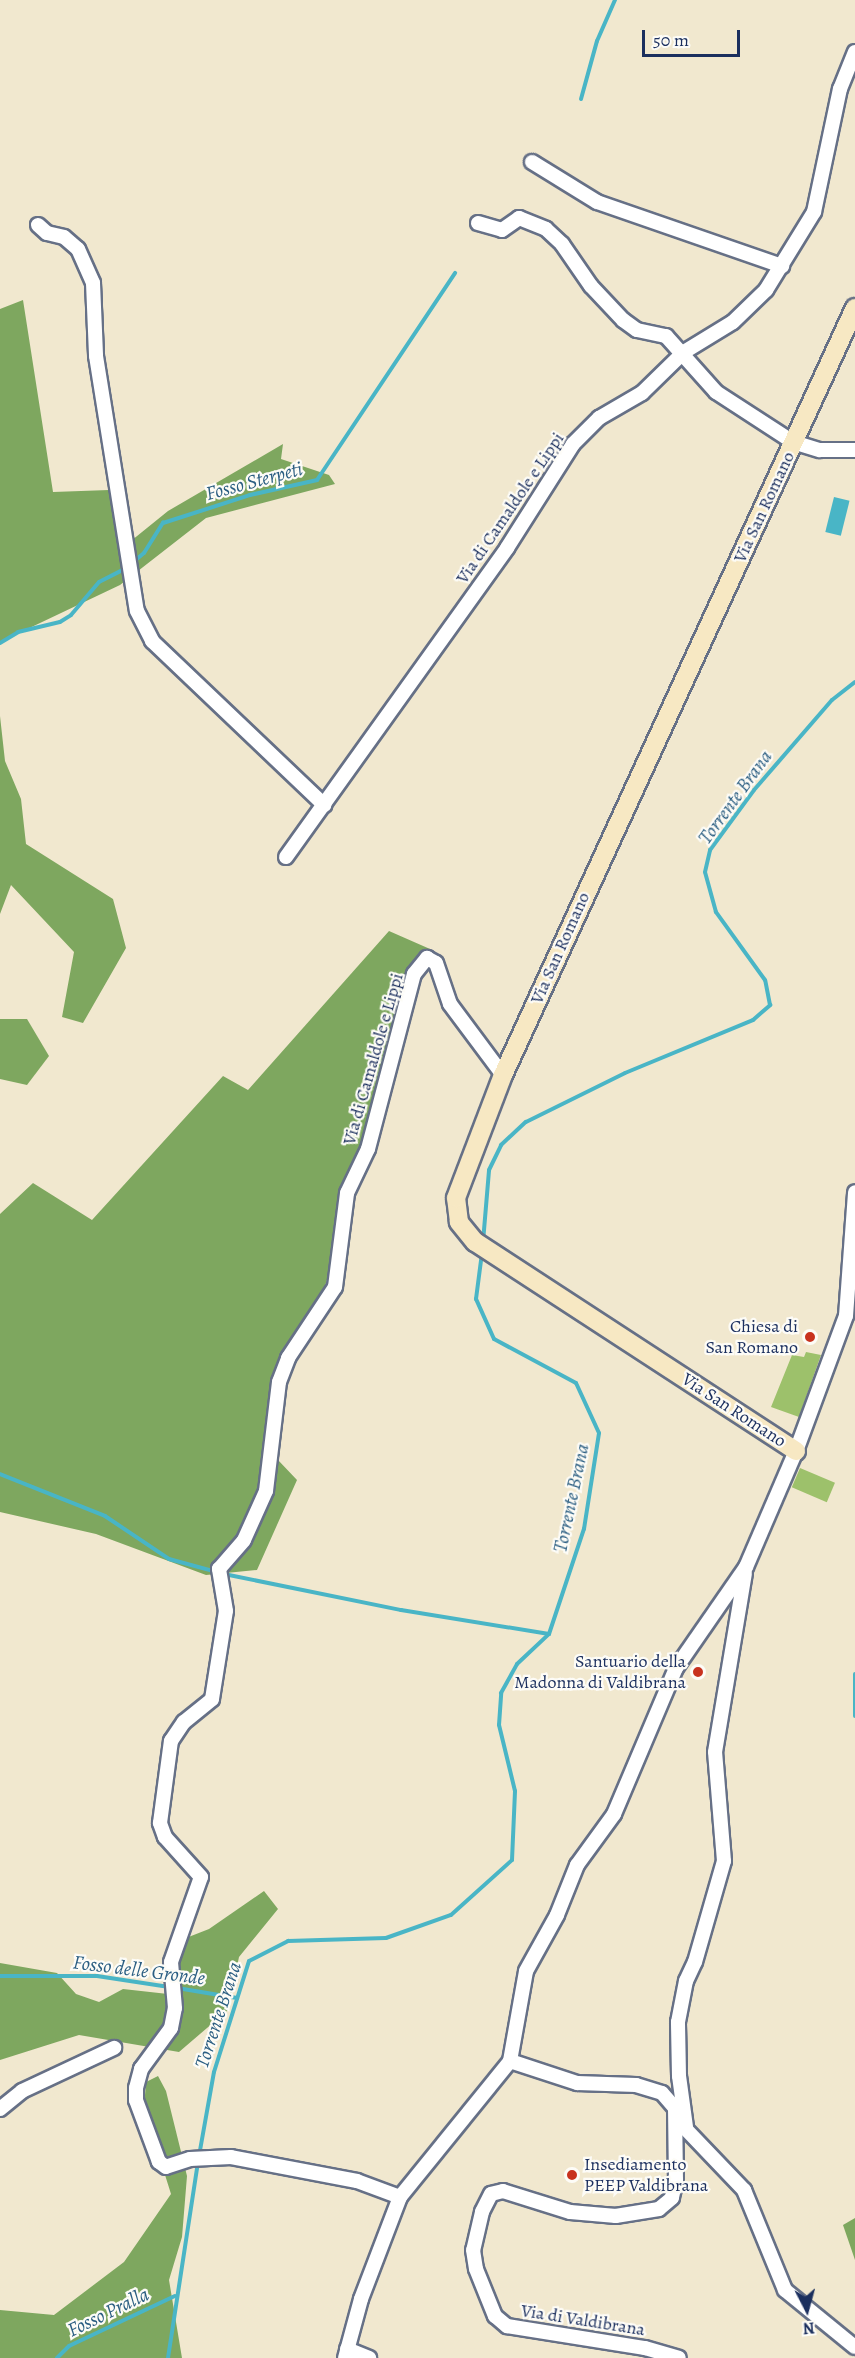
<!DOCTYPE html>
<html>
<head>
<meta charset="utf-8">
<style>
  body { margin:0 }
  #map { position:relative; width:855px; height:2358px; overflow:hidden; background:#f1e8cf; font-family:Alegreya,serif }
  div>[style] { position:absolute }
  .green>* { inset:0; background:#9dc16b; transform-origin:0 0 }
  .forest>* { inset:0; background:#7ea75f }
  .water>* { inset:0; background:#49b5c6; transform-origin:0 0 }
  .stream>* { height:4px; margin:-2px; padding:0 2px; transform-origin:2px; border-radius:2px; background:#49b5c6 }
  .roads { filter:drop-shadow(2px 0 #667086) drop-shadow(-2px 0 #667086) drop-shadow(0 2px #667086) drop-shadow(0 -2px #667086) }
  .street>* { height:14px; margin:-7px; padding:0 7px; transform-origin:7px; border-radius:7px; background:#fff }
  .secondary>* { height:18px; margin:-9px; padding:0 9px; transform-origin:9px; border-radius:9px; background:#f7e8c3 }
  .dots>* { width:16px; height:16px; translate:-50% -50%; box-sizing:border-box; border:3px solid #fdfcf7; border-radius:50% }
  span { translate:-50% -50%; white-space:nowrap; text-align:center; line-height:1.15; -webkit-text-stroke:4.5px #fdfcf7; paint-order:stroke }
  .street-label { font-size:18px; color:#1b2f5e }
  .poi-label { font-size:18px; color:#1b2f5e }
  .right { translate:-100% -50%; text-align:right }
  .left { translate:0 -50%; text-align:left }
  .water-label { font-size:20px; color:#2b5e82; font-style:italic }
  .north { position:absolute; left:777px; top:2280px; width:60px; height:60px; -webkit-text-stroke:4px #fdfcf7; paint-order:stroke; rotate:174deg; font-size:16px; font-weight:700; line-height:24px; text-align:center; color:#1b2f5e }
  .north::after { content:''; display:block; margin:auto; width:21px; height:27px; background:#1b2f5e; clip-path:polygon(50% 0,100% 100%,50% 72%,0 100%) }
  .scale { position:absolute; left:642px; top:30px; width:98px; height:27px; box-sizing:border-box; border:3px solid #1b2f5e; border-top:0; padding-left:8px; font-size:18px; line-height:21px; white-space:nowrap; color:#1b2f5e; -webkit-text-stroke:4px #fdfcf7; paint-order:stroke }
</style>
</head>
<body>
<div id="map">
  <div class="green">
    <i style="clip-path:polygon(806px 1352px,821px 1355px,799px 1417px,771px 1407px,792px 1355px,804px 1357px)"></i>
    <i style="left:800px;top:1468px;width:38px;height:21px;rotate:23deg"></i>
  </div>
  <div class="forest">
    <i style="clip-path:polygon(23px 300px,53px 492px,109px 490px,121px 549px,168px 511px,283px 444px,281px 459px,329px 475px,335px 484px,206px 518px,120px 585px,0 642px,0 309px)"></i>
    <i style="clip-path:polygon(0 716px,5px 761px,21px 799px,26px 844px,113px 899px,126px 948px,83px 1023px,62px 1017px,74px 952px,11px 885px,0 914px)"></i>
    <i style="clip-path:polygon(389px 931px,430px 949px,404px 977px,364px 1137px,338px 1197px,335px 1251px,324px 1290px,276px 1376px,269px 1439px,278px 1460px,297px 1480px,257px 1570px,206px 1575px,96px 1534px,0 1512px,0 1214px,33px 1183px,92px 1220px,223px 1076px,248px 1090px)"></i>
    <i style="clip-path:polygon(0 1019px,27px 1019px,49px 1056px,27px 1085px,0 1079px)"></i>
    <i style="clip-path:polygon(264px 1891px,278px 1909px,239px 1957px,228px 2010px,179px 2052px,79px 2035px,0 2060px,0 1963px,57px 1973px,76px 1994px,99px 2002px,123px 1989px,168px 1994px,186px 1938px,209px 1929px)"></i>
    <i style="clip-path:polygon(158px 2076px,166px 2091px,187px 2176px,182px 2237px,169px 2280px,182px 2358px,0 2358px,0 2310px,54px 2315px,124px 2262px,171px 2194px,144px 2108px,146px 2082px)"></i>
    <i style="clip-path:polygon(855px 2218px,855px 2260px,843px 2225px)"></i>
  </div>
  <div class="water">
    <i style="left:834px;top:497px;width:16px;height:36px;rotate:14deg"></i>
  </div>
  <div class="stream">
    <i style="left:581px;top:99px;width:60px;rotate:-74.6deg"></i>
    <i style="left:597px;top:41px;width:45px;rotate:-66.3deg"></i>
    <i style="left:132px;top:563px;width:16px;rotate:-40deg"></i>
    <i style="left:144px;top:553px;width:36px;rotate:-58deg"></i>
    <i style="left:163px;top:523px;width:91px;rotate:-17.8deg"></i>
    <i style="left:250px;top:495px;width:69px;rotate:-12.6deg"></i>
    <i style="left:317px;top:480px;width:249px;rotate:-56.3deg"></i>
    <i style="left:0;top:643px;width:21px;rotate:-31deg"></i>
    <i style="left:18px;top:632px;width:43px;rotate:-13.4deg"></i>
    <i style="left:60px;top:622px;width:13px;rotate:-32deg"></i>
    <i style="left:71px;top:615px;width:43px;rotate:-49.7deg"></i>
    <i style="left:99px;top:582px;width:30px;rotate:-27deg"></i>
    <i style="left:483px;top:1242px;width:72px;rotate:-85.2deg"></i>
    <i style="left:489px;top:1170px;width:28px;rotate:-64deg"></i>
    <i style="left:501px;top:1145px;width:34px;rotate:-43deg"></i>
    <i style="left:526px;top:1122px;width:110px;rotate:-26.3deg"></i>
    <i style="left:625px;top:1073px;width:139px;rotate:-22.5deg"></i>
    <i style="left:753px;top:1020px;width:23px;rotate:-41deg"></i>
    <i style="left:770px;top:1005px;width:25px;rotate:-101deg"></i>
    <i style="left:765px;top:980px;width:84px;rotate:-125.8deg"></i>
    <i style="left:716px;top:912px;width:41px;rotate:-105.4deg"></i>
    <i style="left:705px;top:872px;width:23px;rotate:-77deg"></i>
    <i style="left:710px;top:850px;width:74px;rotate:-53.7deg"></i>
    <i style="left:754px;top:790px;width:119px;rotate:-49.1deg"></i>
    <i style="left:832px;top:700px;width:29px;rotate:-38deg"></i>
    <i style="left:0;top:1474px;width:113px;rotate:21.8deg"></i>
    <i style="left:105px;top:1516px;width:77px;rotate:33.9deg"></i>
    <i style="left:169px;top:1559px;width:50px;rotate:15.2deg"></i>
    <i style="left:224px;top:1574px;width:181px;rotate:11.5deg"></i>
    <i style="left:401px;top:1610px;width:150px;rotate:9.2deg"></i>
    <i style="left:855px;top:1674px;width:42px;rotate:90deg"></i>
    <i style="left:0;top:1976px;width:97px"></i>
    <i style="left:97px;top:1976px;width:73px;rotate:8.7deg"></i>
    <i style="left:177px;top:1988px;width:61px;rotate:9.5deg"></i>
    <i style="left:199px;top:2156px;width:85px;rotate:-79.9deg"></i>
    <i style="left:214px;top:2072px;width:116px;rotate:-72.5deg"></i>
    <i style="left:249px;top:1961px;width:44px;rotate:-27.1deg"></i>
    <i style="left:288px;top:1941px;width:98px;rotate:-1.8deg"></i>
    <i style="left:386px;top:1938px;width:69px;rotate:-19.5deg"></i>
    <i style="left:451px;top:1915px;width:82px;rotate:-42deg"></i>
    <i style="left:512px;top:1860px;width:69px;rotate:-87.5deg"></i>
    <i style="left:515px;top:1791px;width:68px;rotate:-103.6deg"></i>
    <i style="left:499px;top:1725px;width:32px;rotate:-86deg"></i>
    <i style="left:501px;top:1693px;width:33px;rotate:-61deg"></i>
    <i style="left:517px;top:1664px;width:44px;rotate:-43.2deg"></i>
    <i style="left:549px;top:1634px;width:111px;rotate:-71.6deg"></i>
    <i style="left:584px;top:1529px;width:97px;rotate:-81.1deg"></i>
    <i style="left:599px;top:1433px;width:55px;rotate:-114.7deg"></i>
    <i style="left:576px;top:1383px;width:93px;rotate:-151.8deg"></i>
    <i style="left:494px;top:1339px;width:44px;rotate:-114.2deg"></i>
    <i style="left:476px;top:1299px;width:46px;rotate:-82.6deg"></i>
    <i style="left:57px;top:2358px;width:17px;rotate:-45deg"></i>
    <i style="left:69px;top:2346px;width:117px;rotate:-25.3deg"></i>
    <i style="left:168px;top:2358px;width:197px;rotate:-81.3deg"></i>
  </div>
  <div class="roads">
    <div class="street">
      <i style="left:532px;top:162px;width:76px;rotate:31.6deg"></i>
      <i style="left:597px;top:202px;width:196px;rotate:19.1deg"></i>
      <i style="left:478px;top:223px;width:25px;rotate:16deg"></i>
      <i style="left:502px;top:230px;width:21px;rotate:-35deg"></i>
      <i style="left:519px;top:218px;width:29px;rotate:22deg"></i>
      <i style="left:546px;top:229px;width:22px;rotate:43deg"></i>
      <i style="left:562px;top:244px;width:51px;rotate:55.4deg"></i>
      <i style="left:591px;top:286px;width:47px;rotate:46.7deg"></i>
      <i style="left:623px;top:320px;width:17px;rotate:36deg"></i>
      <i style="left:637px;top:330px;width:30px;rotate:12deg"></i>
      <i style="left:666px;top:336px;width:75px;rotate:48.2deg"></i>
      <i style="left:716px;top:392px;width:92px;rotate:33deg"></i>
      <i style="left:793px;top:442px;width:28px;rotate:17deg"></i>
      <i style="left:820px;top:450px;width:35px"></i>
      <i style="left:38px;top:225px;width:12px;rotate:42deg"></i>
      <i style="left:47px;top:233px;width:17px;rotate:13deg"></i>
      <i style="left:64px;top:237px;width:18px;rotate:41deg"></i>
      <i style="left:78px;top:249px;width:37px;rotate:66deg"></i>
      <i style="left:93px;top:283px;width:73px;rotate:87.6deg"></i>
      <i style="left:96px;top:356px;width:258px;rotate:80.9deg"></i>
      <i style="left:137px;top:611px;width:34px;rotate:63deg"></i>
      <i style="left:152px;top:641px;width:238px;rotate:43.6deg"></i>
      <i style="left:286px;top:857px;width:380px;rotate:-54.4deg"></i>
      <i style="left:507px;top:548px;width:123px;rotate:-57.6deg"></i>
      <i style="left:573px;top:444px;width:37px;rotate:-45deg"></i>
      <i style="left:599px;top:418px;width:50px;rotate:-30.2deg"></i>
      <i style="left:642px;top:393px;width:59px;rotate:-44.3deg"></i>
      <i style="left:684px;top:352px;width:57px;rotate:-31.5deg"></i>
      <i style="left:733px;top:322px;width:46px;rotate:-44.1deg"></i>
      <i style="left:766px;top:290px;width:92px;rotate:-58.4deg"></i>
      <i style="left:814px;top:212px;width:126px;rotate:-78.1deg"></i>
      <i style="left:840px;top:89px;width:40px;rotate:-68deg"></i>
      <i style="left:510px;top:2061px;width:71px;rotate:18.2deg"></i>
      <i style="left:577px;top:2083px;width:59px;rotate:1.9deg"></i>
      <i style="left:636px;top:2085px;width:27px;rotate:17deg"></i>
      <i style="left:662px;top:2093px;width:20px;rotate:49deg"></i>
      <i style="left:675px;top:2108px;width:72px;rotate:89.2deg"></i>
      <i style="left:676px;top:2180px;width:18px;rotate:103deg"></i>
      <i style="left:672px;top:2198px;width:17px;rotate:140deg"></i>
      <i style="left:659px;top:2209px;width:44px;rotate:170.8deg"></i>
      <i style="left:616px;top:2216px;width:46px;rotate:-175deg"></i>
      <i style="left:570px;top:2212px;width:70px;rotate:-162.6deg"></i>
      <i style="left:503px;top:2191px;width:12px;rotate:166deg"></i>
      <i style="left:491px;top:2194px;width:20px;rotate:117deg"></i>
      <i style="left:482px;top:2212px;width:39px;rotate:103deg"></i>
      <i style="left:473px;top:2250px;width:19px;rotate:81deg"></i>
      <i style="left:476px;top:2269px;width:51px;rotate:68deg"></i>
      <i style="left:495px;top:2316px;width:16px;rotate:40deg"></i>
      <i style="left:507px;top:2326px;width:140px;rotate:9.1deg"></i>
      <i style="left:645px;top:2348px;width:35px;rotate:16deg"></i>
      <i style="left:0;top:2109px;width:28px;rotate:-39deg"></i>
      <i style="left:22px;top:2091px;width:102px;rotate:-25.1deg"></i>
      <i style="left:680px;top:2123px;width:93px;rotate:46.3deg"></i>
      <i style="left:744px;top:2190px;width:108px;rotate:67.7deg"></i>
      <i style="left:785px;top:2290px;width:90px;rotate:39.2deg"></i>
      <i style="left:686px;top:2127px;width:51px;rotate:-97.8deg"></i>
      <i style="left:679px;top:2076px;width:54px;rotate:-91.1deg"></i>
      <i style="left:678px;top:2022px;width:42px;rotate:-79deg"></i>
      <i style="left:686px;top:1981px;width:21px;rotate:-65deg"></i>
      <i style="left:695px;top:1962px;width:105px;rotate:-74deg"></i>
      <i style="left:724px;top:1861px;width:109px;rotate:-94.7deg"></i>
      <i style="left:715px;top:1752px;width:181px;rotate:-80.5deg"></i>
      <i style="left:400px;top:2197px;width:46px;rotate:-159.6deg"></i>
      <i style="left:357px;top:2181px;width:128px;rotate:-169.2deg"></i>
      <i style="left:231px;top:2157px;width:41px;rotate:177.2deg"></i>
      <i style="left:190px;top:2159px;width:25px;rotate:162deg"></i>
      <i style="left:166px;top:2167px;width:9px;rotate:-144deg"></i>
      <i style="left:159px;top:2162px;width:66px;rotate:-110.4deg"></i>
      <i style="left:136px;top:2100px;width:12px;rotate:-90deg"></i>
      <i style="left:136px;top:2088px;width:20px;rotate:-75deg"></i>
      <i style="left:141px;top:2069px;width:51px;rotate:-53.8deg"></i>
      <i style="left:171px;top:2028px;width:20px;rotate:-79deg"></i>
      <i style="left:175px;top:2008px;width:46px;rotate:-95deg"></i>
      <i style="left:171px;top:1962px;width:90px;rotate:-70.6deg"></i>
      <i style="left:201px;top:1877px;width:54px;rotate:-132deg"></i>
      <i style="left:165px;top:1837px;width:15px;rotate:-110deg"></i>
      <i style="left:160px;top:1823px;width:83px;rotate:-82.4deg"></i>
      <i style="left:171px;top:1741px;width:23px;rotate:-56deg"></i>
      <i style="left:184px;top:1722px;width:36px;rotate:-39deg"></i>
      <i style="left:212px;top:1699px;width:89px;rotate:-81deg"></i>
      <i style="left:226px;top:1611px;width:43px;rotate:-99.5deg"></i>
      <i style="left:219px;top:1569px;width:38px;rotate:-49deg"></i>
      <i style="left:244px;top:1540px;width:54px;rotate:-65.8deg"></i>
      <i style="left:266px;top:1491px;width:110px;rotate:-83.2deg"></i>
      <i style="left:279px;top:1382px;width:26px;rotate:-69deg"></i>
      <i style="left:288px;top:1358px;width:85px;rotate:-56.5deg"></i>
      <i style="left:335px;top:1287px;width:95px;rotate:-82.7deg"></i>
      <i style="left:347px;top:1193px;width:49px;rotate:-64.5deg"></i>
      <i style="left:368px;top:1149px;width:181px;rotate:-75.3deg"></i>
      <i style="left:414px;top:974px;width:21px;rotate:-51deg"></i>
      <i style="left:427px;top:958px;width:10px;rotate:29deg"></i>
      <i style="left:436px;top:963px;width:43px;rotate:71.1deg"></i>
      <i style="left:450px;top:1004px;width:89px;rotate:53.3deg"></i>
      <i style="left:347px;top:2349px;width:24px;rotate:22deg"></i>
      <i style="left:345px;top:2358px;width:61px;rotate:-74.8deg"></i>
      <i style="left:361px;top:2299px;width:109px;rotate:-69.1deg"></i>
      <i style="left:400px;top:2197px;width:175px;rotate:-51deg"></i>
      <i style="left:510px;top:2061px;width:91px;rotate:-79.9deg"></i>
      <i style="left:526px;top:1971px;width:64px;rotate:-61deg"></i>
      <i style="left:557px;top:1915px;width:54px;rotate:-68.2deg"></i>
      <i style="left:577px;top:1865px;width:63px;rotate:-54deg"></i>
      <i style="left:614px;top:1814px;width:159px;rotate:-67deg"></i>
      <i style="left:676px;top:1668px;width:123px;rotate:-55.3deg"></i>
      <i style="left:746px;top:1567px;width:126px;rotate:-66.7deg"></i>
      <i style="left:796px;top:1451px;width:144px;rotate:-69.7deg"></i>
      <i style="left:846px;top:1316px;width:124px;rotate:-85.8deg"></i>
    </div>
    <div class="secondary">
      <i style="left:796px;top:1451px;width:383px;rotate:-146.9deg"></i>
      <i style="left:475px;top:1242px;width:26px;rotate:-129deg"></i>
      <i style="left:459px;top:1222px;width:24px;rotate:-97deg"></i>
      <i style="left:456px;top:1198px;width:132px;rotate:-69.1deg"></i>
      <i style="left:503px;top:1075px;width:844px;rotate:-65.35deg"></i>
    </div>
  </div>
  <div class="dots">
    <i style="left:810px;top:1337px;background:#c8321e"></i>
    <i style="left:698px;top:1672px;background:#c8321e"></i>
    <i style="left:572px;top:2175px;background:#c8321e"></i>
  </div>
  <div class="street-label">
    <span style="left:764px;top:507px;rotate:-65deg">Via San Romano</span>
    <span style="left:510px;top:508px;rotate:-56deg">Via di Camaldole e Lippi</span>
    <span style="left:560px;top:948px;rotate:-66deg">Via San Romano</span>
    <span style="left:373px;top:1059px;rotate:-74deg">Via di Camaldole e Lippi</span>
    <span style="left:734px;top:1410px;rotate:33deg">Via San Romano</span>
    <span style="left:583px;top:2320px;rotate:9deg">Via di Valdibrana</span>
  </div>
  <div class="poi-label">
    <span class="right" style="left:798px;top:1337px">Chiesa di<br>San Romano</span>
    <span class="right" style="left:686px;top:1672px">Santuario della<br>Madonna di Valdibrana</span>
    <span class="left" style="left:584px;top:2175px">Insediamento<br>PEEP Valdibrana</span>
  </div>
  <div class="water-label">
    <span style="left:254px;top:481px;rotate:-15deg">Fosso Sterpeti</span>
    <span style="left:735px;top:797px;rotate:-54deg">Torrente Brana</span>
    <span style="left:571px;top:1498px;rotate:-78deg">Torrente Brana</span>
    <span style="left:139px;top:1970px;rotate:7deg">Fosso delle Gronde</span>
    <span style="left:218px;top:2015px;rotate:-72deg">Torrente Brana</span>
    <span style="left:108px;top:2312px;rotate:-26deg">Fosso Pralla</span>
  </div>
  <div class="north">N</div>
  <div class="scale">50 m</div>
</div>
</body>
</html>
